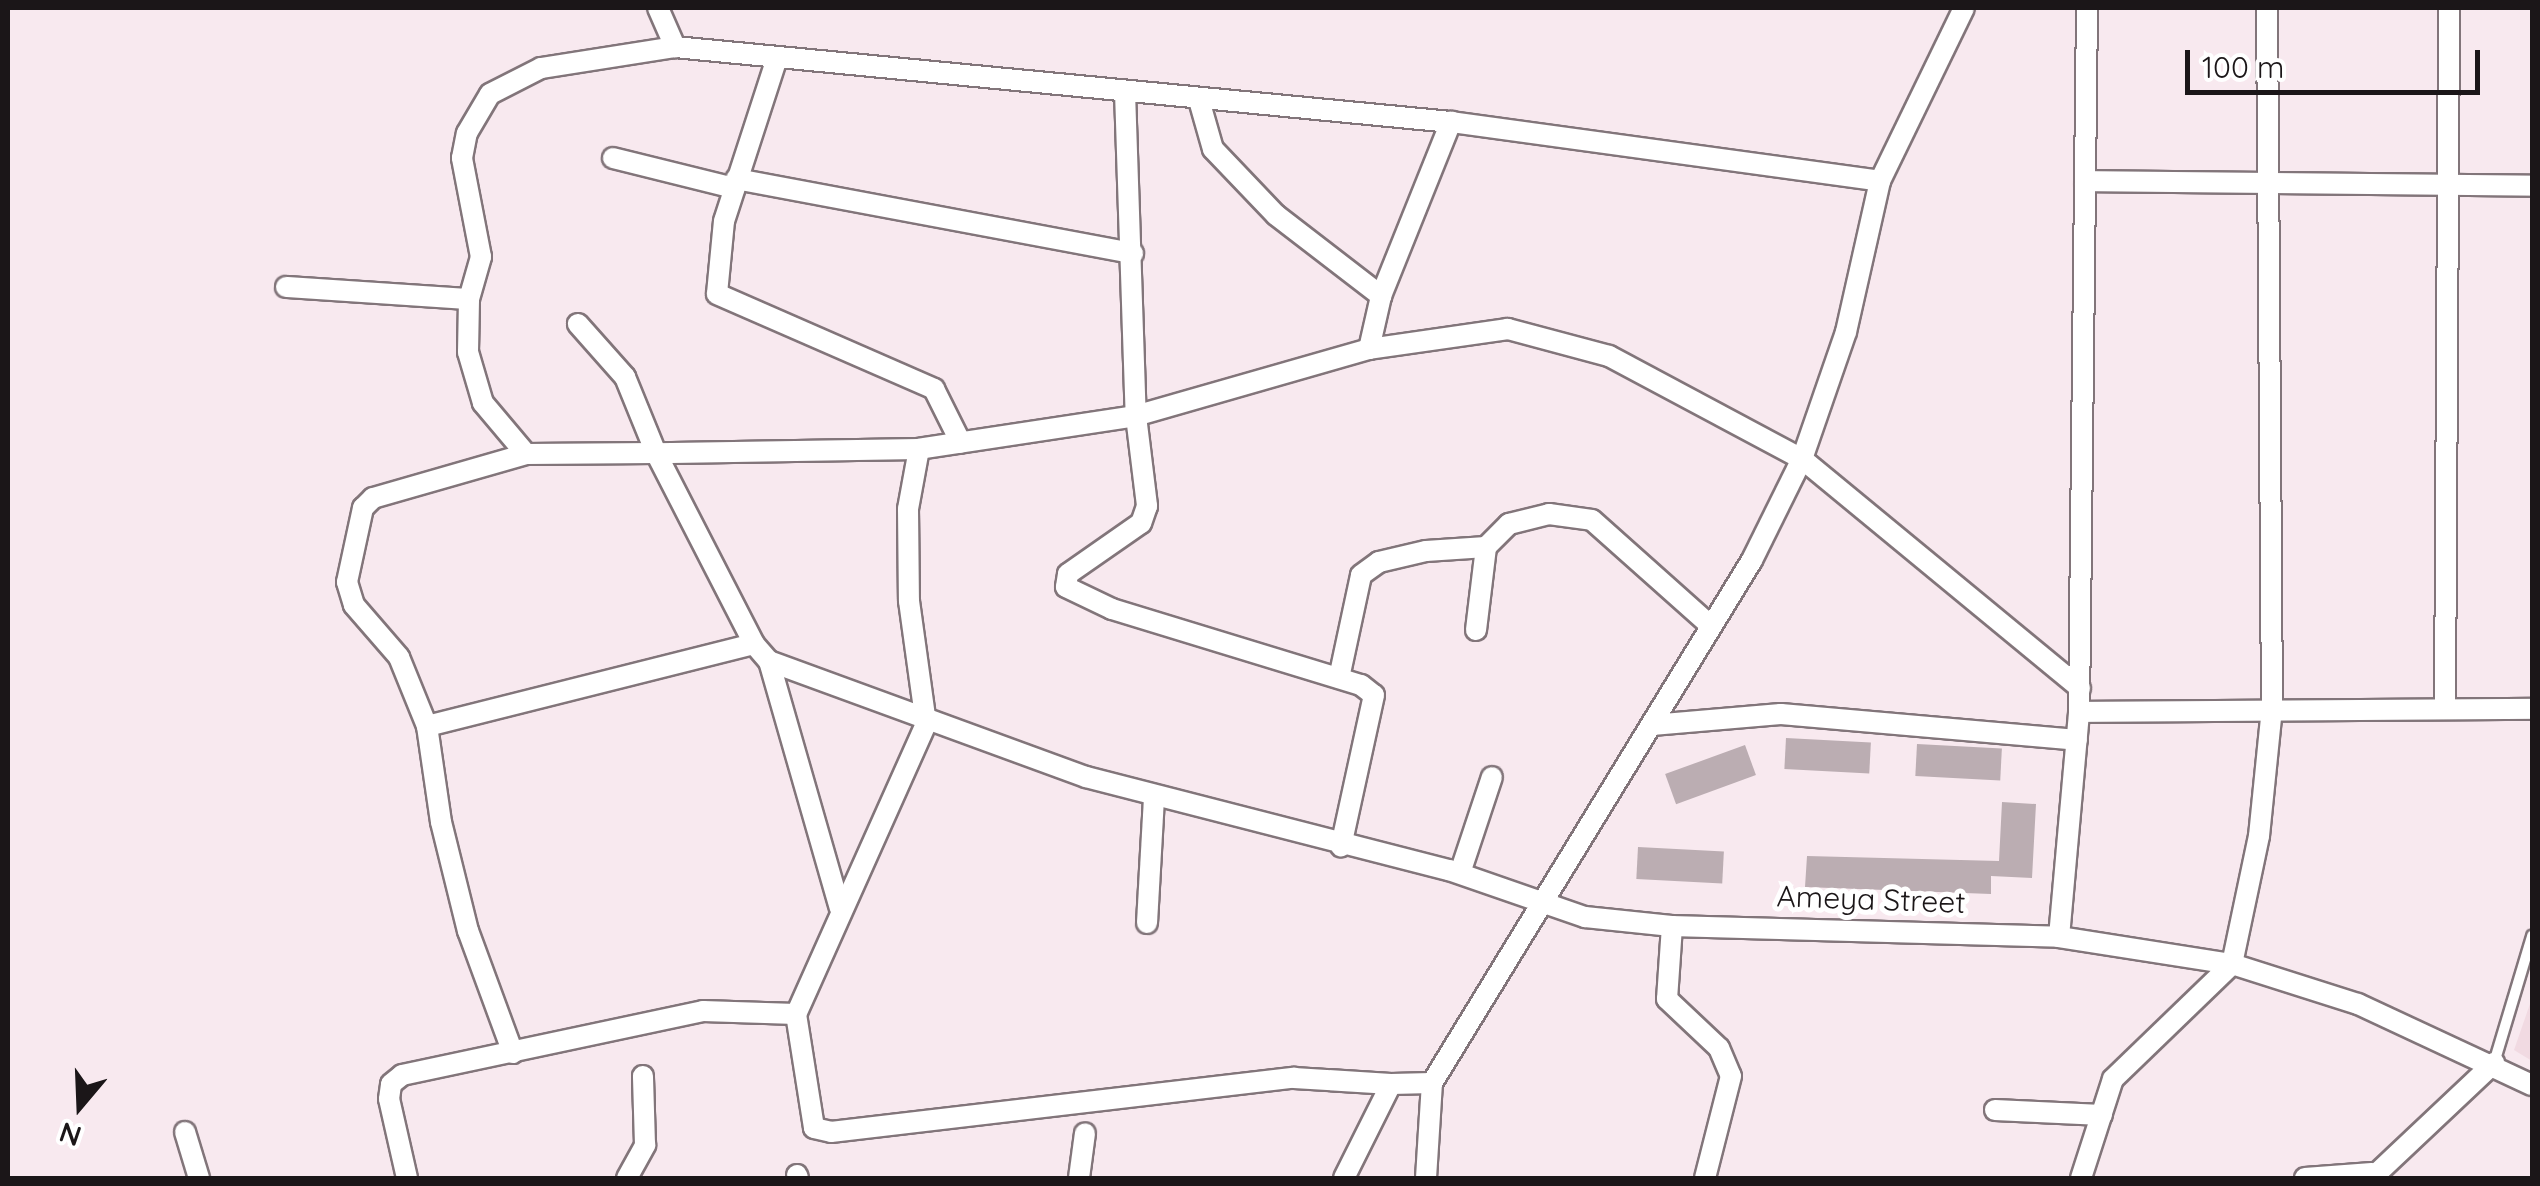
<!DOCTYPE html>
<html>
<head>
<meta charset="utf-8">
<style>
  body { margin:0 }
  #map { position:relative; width:2540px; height:1186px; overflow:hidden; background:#f8e9ef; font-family:Quicksand,sans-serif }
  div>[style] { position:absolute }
  .built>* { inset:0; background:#f1dae2 }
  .building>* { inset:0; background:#bbadb2; transform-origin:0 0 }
  .roads { filter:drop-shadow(2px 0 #82757a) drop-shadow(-2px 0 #82757a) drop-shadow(0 2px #82757a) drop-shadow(0 -2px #82757a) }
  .service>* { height:10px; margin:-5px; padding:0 5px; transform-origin:5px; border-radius:5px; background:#fff }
  .minor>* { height:20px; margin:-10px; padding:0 10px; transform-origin:10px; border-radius:10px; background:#fff }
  span { translate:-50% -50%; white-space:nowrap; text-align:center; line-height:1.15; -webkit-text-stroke:10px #fff; paint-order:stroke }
  .street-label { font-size:30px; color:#1b1618 }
  .frame { position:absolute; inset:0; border:10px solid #1b1618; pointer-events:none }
  .north { position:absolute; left:30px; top:1056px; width:100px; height:100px; -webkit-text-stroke:8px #fff; paint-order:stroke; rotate:199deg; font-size:28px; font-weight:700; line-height:40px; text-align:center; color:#1b1618 }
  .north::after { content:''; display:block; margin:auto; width:35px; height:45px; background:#1b1618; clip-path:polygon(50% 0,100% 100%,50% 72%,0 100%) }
  .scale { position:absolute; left:2185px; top:50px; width:295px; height:45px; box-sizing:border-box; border:5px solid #1b1618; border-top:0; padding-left:12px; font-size:30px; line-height:35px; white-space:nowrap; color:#1b1618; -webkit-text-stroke:8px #fff; paint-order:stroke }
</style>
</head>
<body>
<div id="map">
  <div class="built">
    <i style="clip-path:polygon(2532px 998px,2532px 1061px,2514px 1050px)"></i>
  </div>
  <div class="building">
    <i style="left:1786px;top:738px;width:85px;height:31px;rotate:3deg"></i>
    <i style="left:1917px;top:744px;width:85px;height:32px;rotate:3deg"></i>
    <i style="left:1745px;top:745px;width:32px;height:85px;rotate:70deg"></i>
    <i style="clip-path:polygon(2002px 802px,2036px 804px,2032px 878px,1991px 876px,1991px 894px,1805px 887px,1807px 856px,1999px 861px)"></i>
    <i style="left:1638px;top:847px;width:86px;height:32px;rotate:3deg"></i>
  </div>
  <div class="roads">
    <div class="service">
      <i style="left:2494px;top:1063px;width:133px;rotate:-73.3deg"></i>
    </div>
    <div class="minor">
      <i style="left:658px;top:8px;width:43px;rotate:66.4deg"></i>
      <i style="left:675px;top:47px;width:780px;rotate:5.52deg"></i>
      <i style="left:1451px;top:122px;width:433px;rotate:7.8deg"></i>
      <i style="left:777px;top:58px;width:171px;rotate:108deg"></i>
      <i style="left:724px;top:221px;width:73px;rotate:95.5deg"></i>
      <i style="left:717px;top:294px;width:237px;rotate:23.6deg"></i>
      <i style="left:934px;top:389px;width:60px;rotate:63.4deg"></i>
      <i style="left:1125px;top:92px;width:324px;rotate:88.1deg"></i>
      <i style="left:1136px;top:416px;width:91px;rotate:83deg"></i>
      <i style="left:1147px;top:506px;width:18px;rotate:109deg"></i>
      <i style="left:1141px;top:523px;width:89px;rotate:145.1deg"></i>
      <i style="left:1068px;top:574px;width:13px;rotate:99deg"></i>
      <i style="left:1066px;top:587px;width:51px;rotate:25.6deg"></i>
      <i style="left:1112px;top:609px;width:260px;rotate:17deg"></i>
      <i style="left:1361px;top:685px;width:16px;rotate:38deg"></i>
      <i style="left:1374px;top:695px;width:155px;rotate:102.3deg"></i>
      <i style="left:1199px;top:100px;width:51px;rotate:74.1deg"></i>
      <i style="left:1213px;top:149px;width:91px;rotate:46.3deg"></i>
      <i style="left:1276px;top:215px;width:133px;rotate:37.6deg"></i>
      <i style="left:613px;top:158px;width:125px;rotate:13.9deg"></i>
      <i style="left:736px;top:179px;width:404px;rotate:10.6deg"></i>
      <i style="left:2085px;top:181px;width:447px;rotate:0.6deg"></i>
      <i style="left:286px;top:287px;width:183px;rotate:3.8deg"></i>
      <i style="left:1369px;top:349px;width:54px;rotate:-77.2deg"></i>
      <i style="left:1381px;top:296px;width:188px;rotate:-68.1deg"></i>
      <i style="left:919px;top:449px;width:61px;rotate:100.4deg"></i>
      <i style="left:908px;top:509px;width:92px;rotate:89.4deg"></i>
      <i style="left:909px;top:601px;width:124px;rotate:82.1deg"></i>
      <i style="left:926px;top:724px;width:318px;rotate:114.1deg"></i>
      <i style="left:796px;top:1014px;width:115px;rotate:81deg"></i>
      <i style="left:814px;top:1128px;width:17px;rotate:13deg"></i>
      <i style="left:831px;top:1132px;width:466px;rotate:-6.7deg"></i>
      <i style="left:1294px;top:1078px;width:97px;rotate:3.5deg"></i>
      <i style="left:526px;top:454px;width:67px;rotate:-130.1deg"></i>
      <i style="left:483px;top:403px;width:53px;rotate:-106.4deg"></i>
      <i style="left:468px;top:352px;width:53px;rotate:-88.9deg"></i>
      <i style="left:469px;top:299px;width:44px;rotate:-74.1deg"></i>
      <i style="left:481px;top:257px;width:101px;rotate:-100.9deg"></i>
      <i style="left:462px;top:158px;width:25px;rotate:-79deg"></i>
      <i style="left:467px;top:133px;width:45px;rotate:-59.5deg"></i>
      <i style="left:490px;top:94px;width:57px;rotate:-27deg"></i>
      <i style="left:541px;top:68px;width:136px;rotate:-8.9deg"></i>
      <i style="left:1476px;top:630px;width:84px;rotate:-83.1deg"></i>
      <i style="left:769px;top:661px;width:257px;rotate:74deg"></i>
      <i style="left:1339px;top:678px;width:105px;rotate:-77.9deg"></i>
      <i style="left:1361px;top:575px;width:22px;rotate:-36deg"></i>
      <i style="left:1379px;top:562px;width:48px;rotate:-13.2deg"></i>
      <i style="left:1426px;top:551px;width:60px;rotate:-3.8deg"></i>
      <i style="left:1486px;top:547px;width:33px;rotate:-45deg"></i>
      <i style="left:1509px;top:524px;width:41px;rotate:-14deg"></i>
      <i style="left:1549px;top:514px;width:43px;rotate:7.9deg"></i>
      <i style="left:1592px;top:520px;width:158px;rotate:41.7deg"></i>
      <i style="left:2080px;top:688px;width:360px;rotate:-140.5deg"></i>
      <i style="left:1802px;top:459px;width:219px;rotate:-151.9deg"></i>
      <i style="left:1609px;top:356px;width:105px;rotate:-165deg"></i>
      <i style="left:1508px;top:329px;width:140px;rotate:171.8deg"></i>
      <i style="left:1369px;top:349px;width:242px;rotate:164deg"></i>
      <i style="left:1136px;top:416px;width:219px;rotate:171.4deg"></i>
      <i style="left:919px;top:449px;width:263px;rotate:179.1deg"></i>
      <i style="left:656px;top:453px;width:215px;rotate:62.8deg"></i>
      <i style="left:754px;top:644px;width:23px;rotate:49deg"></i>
      <i style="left:769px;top:661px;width:338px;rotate:20.1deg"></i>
      <i style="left:1086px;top:777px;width:375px;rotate:14.4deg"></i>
      <i style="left:1449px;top:870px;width:144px;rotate:19.1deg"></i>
      <i style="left:1585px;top:917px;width:87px;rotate:5.9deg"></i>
      <i style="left:1672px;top:926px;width:387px;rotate:1.6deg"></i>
      <i style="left:2059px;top:937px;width:175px;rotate:8.9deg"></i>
      <i style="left:2232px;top:964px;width:132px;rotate:17.6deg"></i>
      <i style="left:2358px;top:1004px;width:192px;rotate:25deg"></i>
      <i style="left:2445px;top:706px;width:698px;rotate:-89.67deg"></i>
      <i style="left:2079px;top:712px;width:453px;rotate:-0.4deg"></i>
      <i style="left:1652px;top:725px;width:129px;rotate:-4.9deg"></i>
      <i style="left:1781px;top:714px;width:297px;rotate:5deg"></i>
      <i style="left:427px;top:726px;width:337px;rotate:-14.1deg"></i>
      <i style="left:1460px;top:873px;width:101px;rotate:-71.6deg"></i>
      <i style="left:1147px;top:923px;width:126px;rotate:-86.8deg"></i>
      <i style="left:1672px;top:926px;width:73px;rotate:93.9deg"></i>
      <i style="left:1667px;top:999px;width:71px;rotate:43.3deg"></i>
      <i style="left:1719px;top:1048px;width:30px;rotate:67deg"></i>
      <i style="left:1731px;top:1076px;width:105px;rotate:104.3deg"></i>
      <i style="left:2059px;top:937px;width:226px;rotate:-84.9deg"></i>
      <i style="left:2079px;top:712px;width:704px;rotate:-89.35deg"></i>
      <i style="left:513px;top:1053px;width:130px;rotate:-110.2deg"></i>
      <i style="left:468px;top:931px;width:112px;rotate:-103.9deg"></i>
      <i style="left:441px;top:822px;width:97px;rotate:-98.3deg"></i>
      <i style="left:427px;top:726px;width:74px;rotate:-112.1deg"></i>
      <i style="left:399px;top:657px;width:69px;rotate:-130.9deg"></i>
      <i style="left:354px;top:605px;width:24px;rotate:-107deg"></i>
      <i style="left:347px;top:582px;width:76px;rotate:-77.8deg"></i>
      <i style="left:363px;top:508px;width:14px;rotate:-45deg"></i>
      <i style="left:373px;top:498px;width:159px;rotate:-16deg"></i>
      <i style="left:526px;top:454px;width:130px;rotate:-0.4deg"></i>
      <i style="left:656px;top:453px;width:82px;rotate:-112.2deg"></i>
      <i style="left:625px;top:377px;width:71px;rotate:-131.6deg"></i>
      <i style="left:1995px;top:1110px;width:107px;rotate:2.7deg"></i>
      <i style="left:185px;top:1132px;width:48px;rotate:73.1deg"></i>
      <i style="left:797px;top:1175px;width:3px;rotate:72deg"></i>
      <i style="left:407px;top:1178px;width:81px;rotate:-102.8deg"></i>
      <i style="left:389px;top:1099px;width:15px;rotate:-82deg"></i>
      <i style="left:391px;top:1084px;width:14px;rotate:-39deg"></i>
      <i style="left:402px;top:1075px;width:308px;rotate:-12deg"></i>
      <i style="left:703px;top:1011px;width:93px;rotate:1.8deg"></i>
      <i style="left:627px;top:1178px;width:38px;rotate:-61deg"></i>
      <i style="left:645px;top:1145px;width:69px;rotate:-91.7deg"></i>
      <i style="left:1079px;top:1178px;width:45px;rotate:-82.4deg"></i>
      <i style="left:1344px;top:1178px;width:105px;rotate:-63.4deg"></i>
      <i style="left:1391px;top:1084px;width:41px;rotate:-1.4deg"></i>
      <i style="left:1426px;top:1178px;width:95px;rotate:-86.4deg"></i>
      <i style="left:1432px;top:1083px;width:613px;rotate:-58.54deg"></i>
      <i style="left:1752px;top:560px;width:113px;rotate:-63.7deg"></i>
      <i style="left:1802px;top:459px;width:134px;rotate:-70.9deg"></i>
      <i style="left:1846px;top:332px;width:155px;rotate:-77.3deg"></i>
      <i style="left:1880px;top:181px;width:192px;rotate:-64.1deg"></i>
      <i style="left:2081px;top:1178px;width:104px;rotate:-72.1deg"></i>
      <i style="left:2113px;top:1079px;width:165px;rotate:-44deg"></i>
      <i style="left:2232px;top:964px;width:131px;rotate:-78.1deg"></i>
      <i style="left:2259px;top:836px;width:128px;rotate:-84.2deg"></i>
      <i style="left:2272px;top:709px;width:701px;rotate:-90.41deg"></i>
      <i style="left:2305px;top:1178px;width:67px;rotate:-4.3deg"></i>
      <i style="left:2372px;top:1178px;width:168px;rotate:-43.3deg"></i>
    </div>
  </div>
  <div class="street-label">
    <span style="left:1871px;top:899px;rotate:2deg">Ameya Street</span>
  </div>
  <div class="frame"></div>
  <div class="north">N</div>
  <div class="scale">100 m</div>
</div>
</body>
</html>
